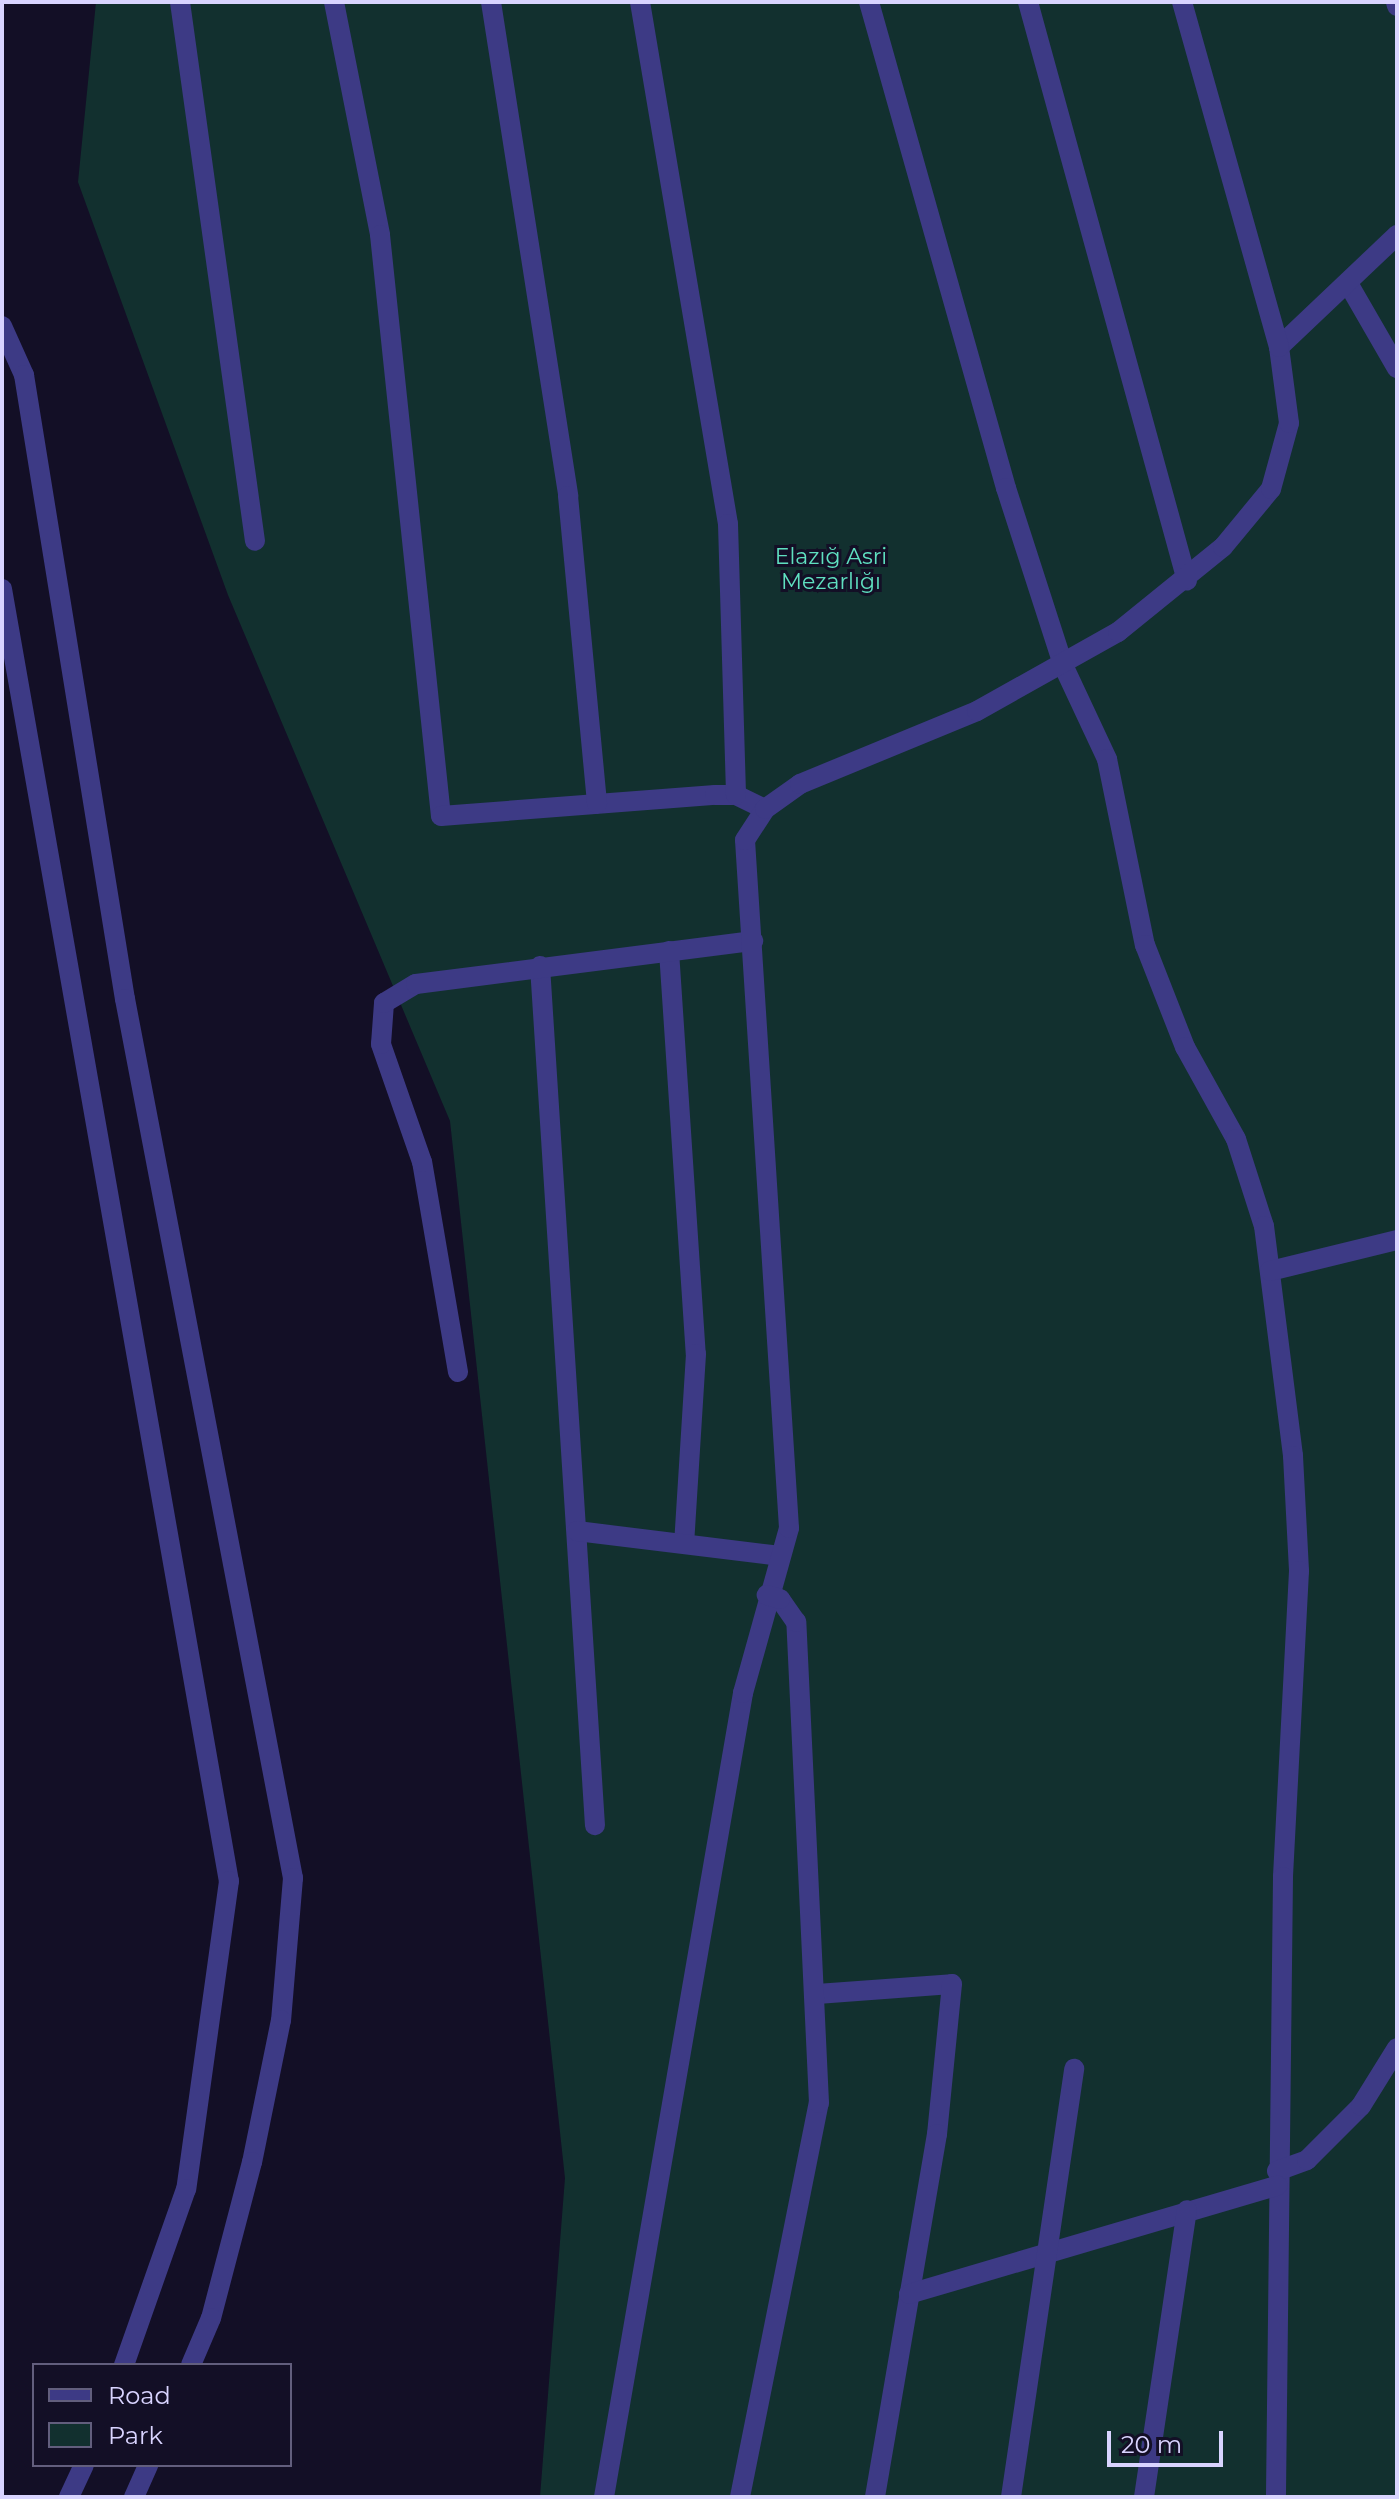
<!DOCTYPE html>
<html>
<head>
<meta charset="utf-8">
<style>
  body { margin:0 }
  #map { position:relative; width:1399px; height:2499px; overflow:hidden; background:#130f26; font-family:Montserrat,sans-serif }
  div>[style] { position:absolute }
  .green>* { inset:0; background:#12302f }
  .service>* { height:20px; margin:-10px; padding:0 10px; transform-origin:10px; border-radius:10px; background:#3d3a85 }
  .tertiary>* { height:20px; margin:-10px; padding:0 10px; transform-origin:10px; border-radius:10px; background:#3d3a85 }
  span { translate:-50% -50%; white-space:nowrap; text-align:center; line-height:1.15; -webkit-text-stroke:6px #130f26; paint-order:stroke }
  .park-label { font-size:22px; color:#5fe0c0 }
  .frame { position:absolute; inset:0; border:4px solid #d9d4ff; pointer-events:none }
  .legend { position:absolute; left:32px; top:2363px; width:260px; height:104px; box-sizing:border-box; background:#130f26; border:2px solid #625e7d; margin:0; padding:10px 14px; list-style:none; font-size:24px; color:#d9d4ff }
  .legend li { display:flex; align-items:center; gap:16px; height:40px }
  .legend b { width:40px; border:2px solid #625e7d }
  .scale { position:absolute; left:1107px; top:2431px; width:116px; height:36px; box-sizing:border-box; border:4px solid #d9d4ff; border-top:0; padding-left:10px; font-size:24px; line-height:28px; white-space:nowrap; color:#d9d4ff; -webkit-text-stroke:6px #130f26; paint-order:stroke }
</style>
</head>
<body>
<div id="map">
  <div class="green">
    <i style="clip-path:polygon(96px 2px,1397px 2px,1397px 2497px,540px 2497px,565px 2178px,450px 1121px,228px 595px,78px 182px)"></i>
  </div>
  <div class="service">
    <i style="left:180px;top:2px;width:544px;rotate:82.08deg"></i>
    <i style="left:334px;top:2px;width:237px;rotate:78.8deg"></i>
    <i style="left:380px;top:235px;width:584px;rotate:84.01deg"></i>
    <i style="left:441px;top:816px;width:275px;rotate:-4.4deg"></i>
    <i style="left:715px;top:795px;width:21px"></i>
    <i style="left:736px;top:795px;width:32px;rotate:26deg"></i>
    <i style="left:491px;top:2px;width:500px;rotate:81.1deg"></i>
    <i style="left:568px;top:496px;width:309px;rotate:84.6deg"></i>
    <i style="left:640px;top:2px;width:529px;rotate:80.43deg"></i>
    <i style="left:728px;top:524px;width:271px;rotate:88.3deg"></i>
    <i style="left:869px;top:2px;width:505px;rotate:74.26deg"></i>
    <i style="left:1006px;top:488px;width:186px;rotate:72.1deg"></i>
    <i style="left:1063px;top:665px;width:104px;rotate:64.9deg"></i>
    <i style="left:1107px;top:759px;width:190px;rotate:78.5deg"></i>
    <i style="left:1145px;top:945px;width:110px;rotate:68.6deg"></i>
    <i style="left:1185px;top:1047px;width:105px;rotate:61deg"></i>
    <i style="left:1236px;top:1139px;width:91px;rotate:72.2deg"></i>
    <i style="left:1264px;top:1226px;width:232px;rotate:82.8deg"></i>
    <i style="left:1293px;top:1456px;width:115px;rotate:87deg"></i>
    <i style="left:1299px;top:1571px;width:306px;rotate:93deg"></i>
    <i style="left:1283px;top:1877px;width:620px;rotate:90.65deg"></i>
    <i style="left:1028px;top:2px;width:600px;rotate:74.64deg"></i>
    <i style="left:1396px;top:2px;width:4px;rotate:76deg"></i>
    <i style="left:1349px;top:285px;width:96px;rotate:60deg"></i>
    <i style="left:1279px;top:347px;width:163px;rotate:-43.5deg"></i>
    <i style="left:669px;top:951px;width:404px;rotate:86.2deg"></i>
    <i style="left:696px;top:1354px;width:189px;rotate:93.6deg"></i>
    <i style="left:540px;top:966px;width:861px;rotate:86.34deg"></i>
    <i style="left:1270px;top:1271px;width:131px;rotate:-13.7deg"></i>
    <i style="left:458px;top:1372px;width:213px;rotate:-99.7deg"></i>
    <i style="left:422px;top:1162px;width:125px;rotate:-109.2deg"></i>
    <i style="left:381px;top:1044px;width:41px;rotate:-85.8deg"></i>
    <i style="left:384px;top:1003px;width:37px;rotate:-31deg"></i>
    <i style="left:416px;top:984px;width:340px;rotate:-7.3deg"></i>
    <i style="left:577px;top:1531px;width:205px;rotate:7deg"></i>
    <i style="left:817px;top:1994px;width:135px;rotate:-4.2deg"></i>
    <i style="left:952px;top:1984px;width:151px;rotate:95.7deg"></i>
    <i style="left:937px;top:2134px;width:368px;rotate:99.7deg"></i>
    <i style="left:1277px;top:2171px;width:32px;rotate:-20deg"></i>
    <i style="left:1307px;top:2160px;width:76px;rotate:-45deg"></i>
    <i style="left:1361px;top:2106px;width:68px;rotate:-58.2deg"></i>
    <i style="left:909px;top:2294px;width:384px;rotate:-16.4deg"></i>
    <i style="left:604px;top:2497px;width:816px;rotate:-80.19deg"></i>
    <i style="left:743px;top:1693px;width:171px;rotate:-74.4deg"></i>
    <i style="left:789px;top:1528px;width:689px;rotate:-93.66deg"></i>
    <i style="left:745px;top:840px;width:37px;rotate:-57deg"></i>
    <i style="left:765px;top:809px;width:43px;rotate:-35.5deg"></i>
    <i style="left:800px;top:784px;width:191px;rotate:-22.4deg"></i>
    <i style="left:977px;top:711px;width:162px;rotate:-29.3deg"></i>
    <i style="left:1118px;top:632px;width:135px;rotate:-39deg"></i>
    <i style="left:1223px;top:547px;width:75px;rotate:-50.4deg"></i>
    <i style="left:1271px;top:489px;width:68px;rotate:-74.7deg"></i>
    <i style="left:1289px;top:423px;width:77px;rotate:-97.5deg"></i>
    <i style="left:1279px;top:347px;width:358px;rotate:-105.7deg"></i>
    <i style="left:740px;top:2497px;width:402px;rotate:-78.7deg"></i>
    <i style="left:819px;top:2103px;width:482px;rotate:-92.7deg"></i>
    <i style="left:796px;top:1622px;width:28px;rotate:-125deg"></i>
    <i style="left:780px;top:1599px;width:14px;rotate:-163deg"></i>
    <i style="left:1011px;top:2497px;width:433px;rotate:-81.6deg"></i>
    <i style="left:1144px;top:2497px;width:290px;rotate:-81.5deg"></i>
  </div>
  <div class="tertiary">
    <i style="left:2px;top:326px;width:54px;rotate:65.8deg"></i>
    <i style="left:24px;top:375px;width:632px;rotate:80.81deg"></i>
    <i style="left:125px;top:999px;width:895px;rotate:79.18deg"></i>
    <i style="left:293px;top:1878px;width:143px;rotate:94.8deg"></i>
    <i style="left:281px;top:2020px;width:145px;rotate:101.5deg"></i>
    <i style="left:252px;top:2162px;width:161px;rotate:104.7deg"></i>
    <i style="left:211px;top:2318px;width:51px;rotate:113.1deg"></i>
    <i style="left:2px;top:589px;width:1312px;rotate:80.04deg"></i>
    <i style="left:229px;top:1881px;width:311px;rotate:97.9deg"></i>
    <i style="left:186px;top:2189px;width:187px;rotate:109.4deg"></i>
    <i style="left:69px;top:2497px;width:35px;rotate:-65deg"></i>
    <i style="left:134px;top:2497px;width:35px;rotate:-66deg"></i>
  </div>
  <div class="park-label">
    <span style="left:831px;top:569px">Elazığ Asri<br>Mezarlığı</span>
  </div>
  <div class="frame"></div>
  <ul class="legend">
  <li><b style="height:10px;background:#3d3a85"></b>Road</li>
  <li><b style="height:22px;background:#12302f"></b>Park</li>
  </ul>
  <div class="scale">20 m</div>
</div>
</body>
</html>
